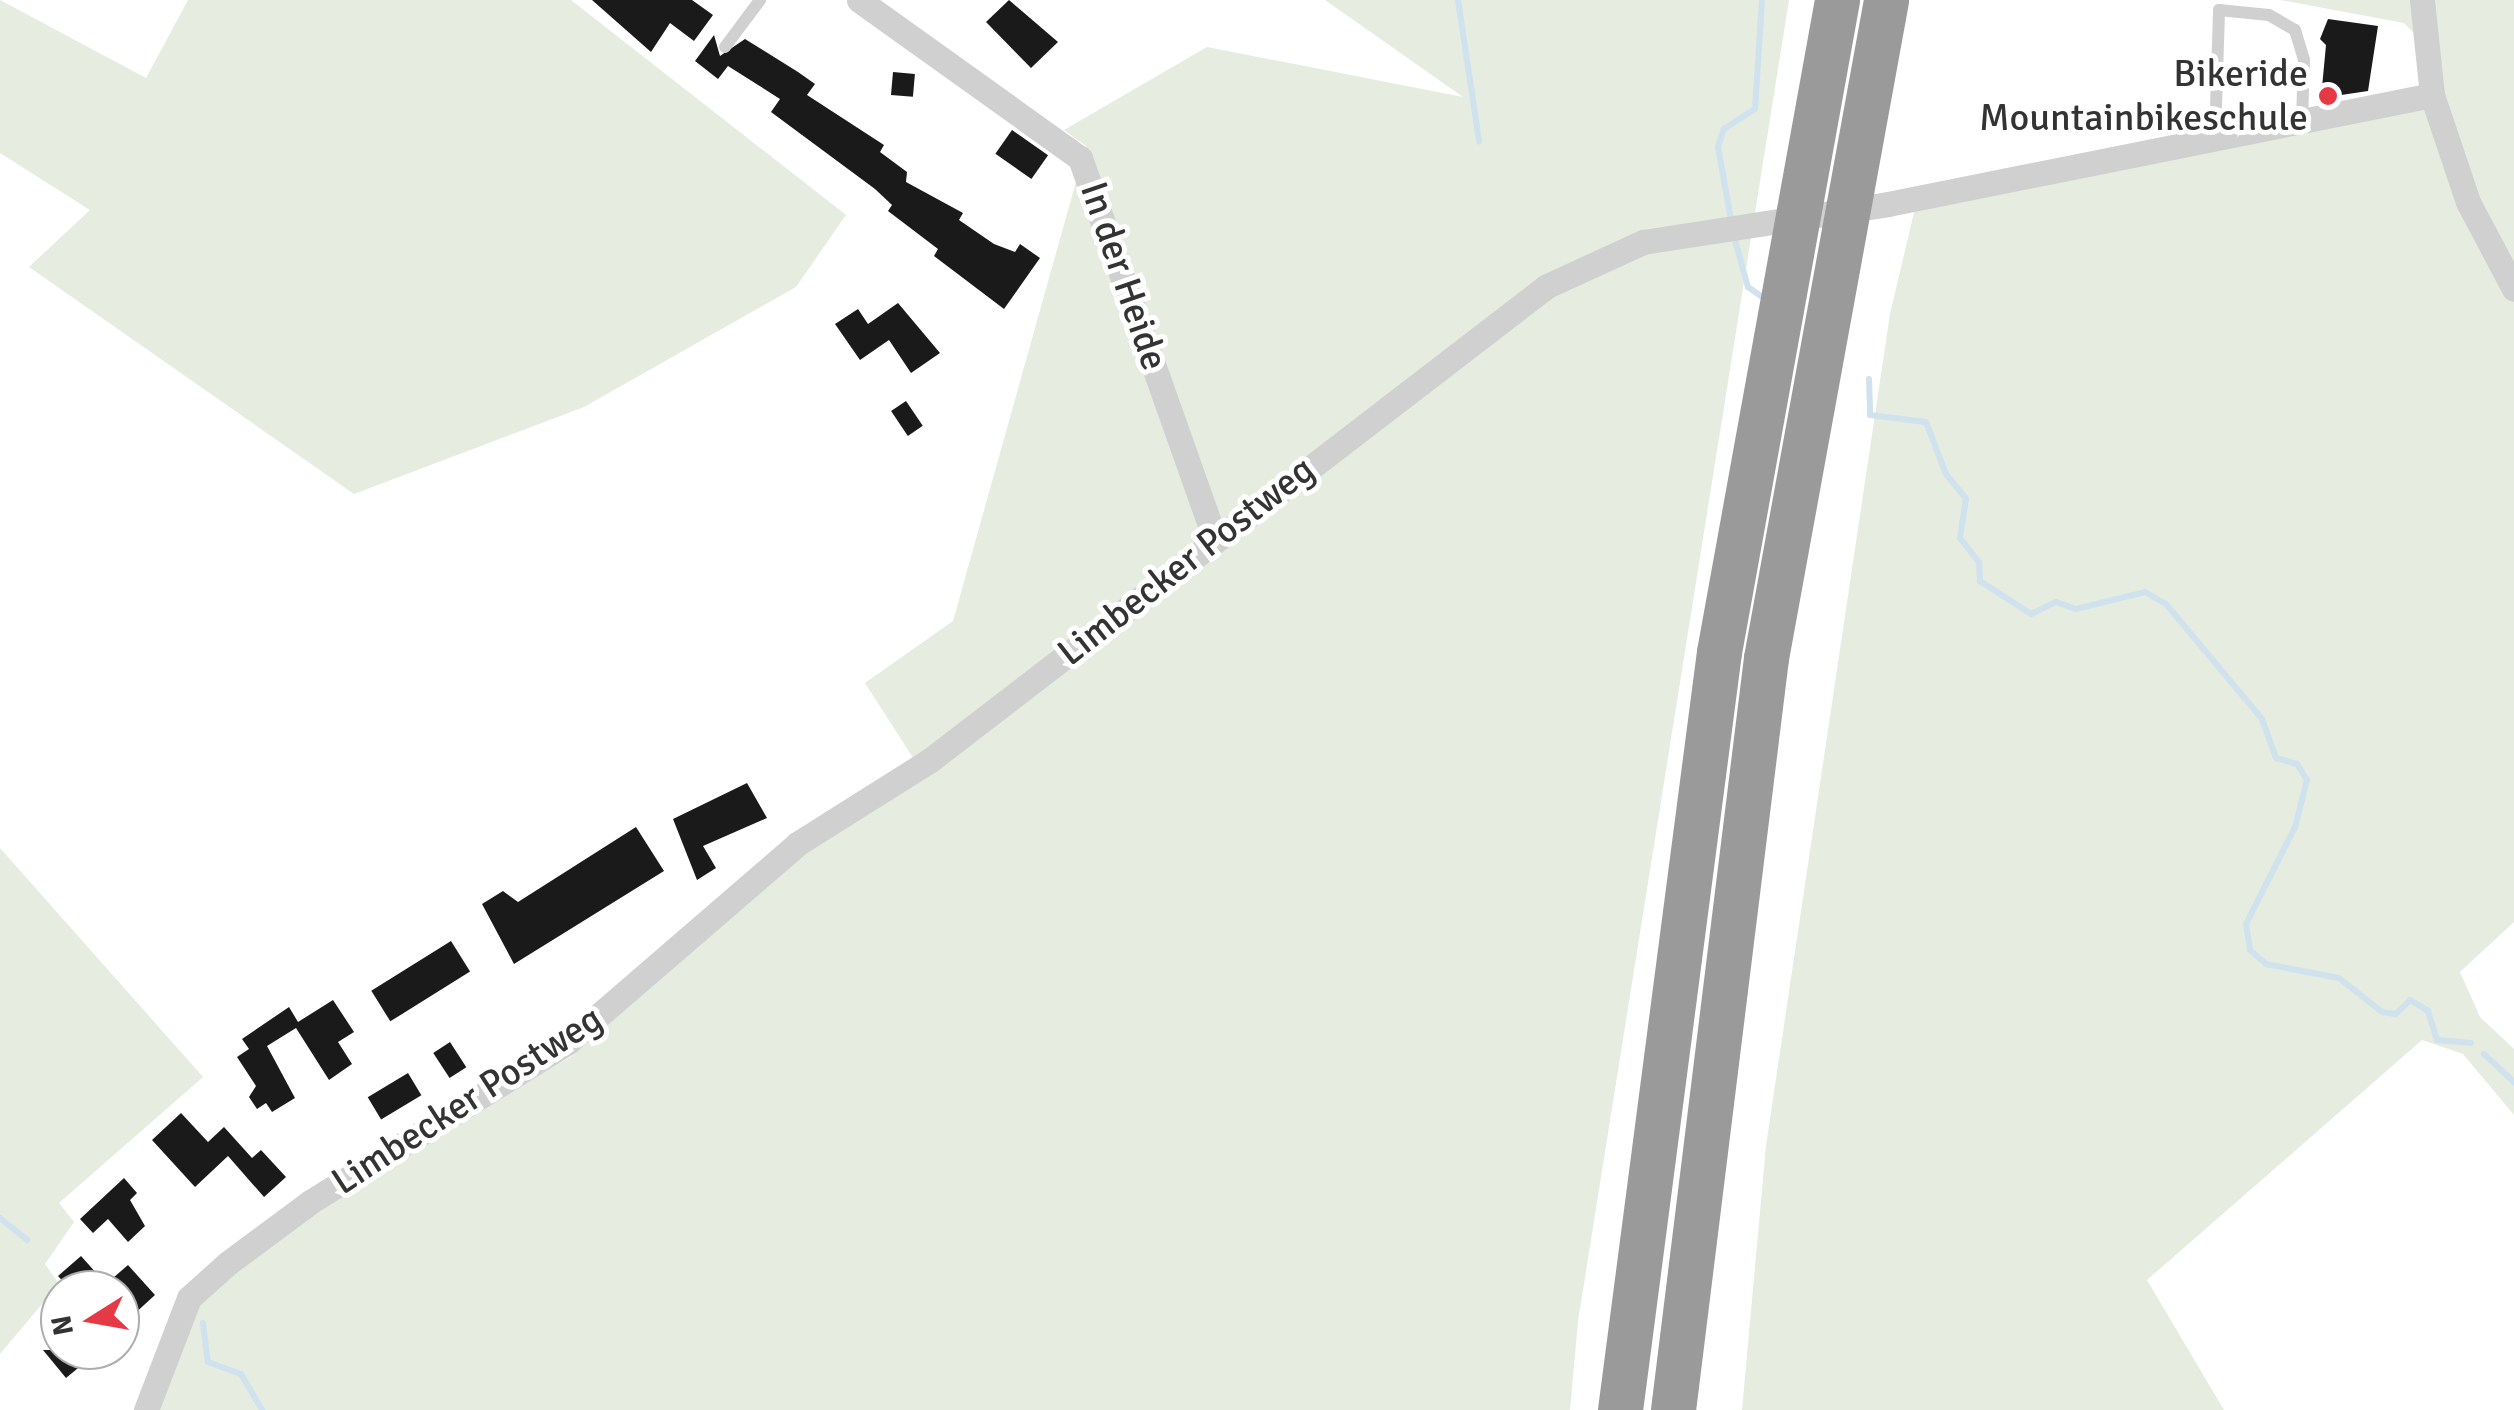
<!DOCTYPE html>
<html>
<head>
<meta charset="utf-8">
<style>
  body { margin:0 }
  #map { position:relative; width:2514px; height:1410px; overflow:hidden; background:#fff; font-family:Signika,sans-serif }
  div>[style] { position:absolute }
  .green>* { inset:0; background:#e6ecdf }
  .stream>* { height:6px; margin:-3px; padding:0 3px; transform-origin:3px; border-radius:3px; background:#cfe2ee }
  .building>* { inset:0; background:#1a1a1a; transform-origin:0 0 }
  .lane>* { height:12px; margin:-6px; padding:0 6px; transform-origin:6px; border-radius:6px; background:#d0d0d0 }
  .street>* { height:25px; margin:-12.5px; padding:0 12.5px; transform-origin:12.5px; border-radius:12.5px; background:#d0d0d0 }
  .highway>* { height:45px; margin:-22.5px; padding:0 22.5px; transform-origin:22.5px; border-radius:22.5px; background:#9a9a9a }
  .highway-bridge>* { height:45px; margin:-22.5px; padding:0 22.5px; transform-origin:22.5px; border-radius:22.5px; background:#9a9a9a }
  .dots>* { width:28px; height:28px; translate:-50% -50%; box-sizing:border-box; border:5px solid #fff; border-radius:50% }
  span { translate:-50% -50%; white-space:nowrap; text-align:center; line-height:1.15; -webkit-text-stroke:10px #fff; paint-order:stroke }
  .poi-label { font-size:38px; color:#333 }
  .right { translate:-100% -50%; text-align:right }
  .street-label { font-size:38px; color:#333 }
  .north { position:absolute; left:40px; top:1270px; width:100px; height:100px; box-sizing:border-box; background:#fff; border:2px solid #adadad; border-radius:50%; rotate:259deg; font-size:28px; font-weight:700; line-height:40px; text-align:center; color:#333 }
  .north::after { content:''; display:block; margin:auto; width:35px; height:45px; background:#e63946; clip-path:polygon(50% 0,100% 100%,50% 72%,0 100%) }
</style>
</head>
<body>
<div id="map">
  <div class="green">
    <i style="clip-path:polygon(0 0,146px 78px,188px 0,571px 0,846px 215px,796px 287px,584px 407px,354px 494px,29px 267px,90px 210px,0 153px)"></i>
    <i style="clip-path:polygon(1325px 0,1789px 0,1578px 1321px,1570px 1410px,154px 1410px,193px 1299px,310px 1207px,572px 1056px,805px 853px,926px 778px,865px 683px,953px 621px,1086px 146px,1064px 130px,1207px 47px,1463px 97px)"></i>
    <i style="clip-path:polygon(2280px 0,2514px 0,2514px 922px,2460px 972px,2480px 1017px,2514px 1049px,2514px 1115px,2463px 1054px,2422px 1040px,2147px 1280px,2224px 1410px,1742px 1410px,1766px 1146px,1890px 314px,1917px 200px,2431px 95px,2427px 47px,2404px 23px)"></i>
    <i style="clip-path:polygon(0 848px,203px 1077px,59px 1203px,74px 1222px,45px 1264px,59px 1284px,0 1354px)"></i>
  </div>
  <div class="stream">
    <i style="left:1458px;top:0;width:143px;rotate:81.5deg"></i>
    <i style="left:1731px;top:220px;width:74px;rotate:-100.1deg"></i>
    <i style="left:1718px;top:147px;width:19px;rotate:-72deg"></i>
    <i style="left:1724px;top:129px;width:37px;rotate:-33deg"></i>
    <i style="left:1755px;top:109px;width:109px;rotate:-86.3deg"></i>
    <i style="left:1733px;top:233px;width:56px;rotate:74.5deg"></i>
    <i style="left:1748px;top:287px;width:21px;rotate:35deg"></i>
    <i style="left:1869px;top:379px;width:36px;rotate:88deg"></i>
    <i style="left:1870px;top:415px;width:56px;rotate:7.1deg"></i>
    <i style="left:1926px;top:422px;width:56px;rotate:69deg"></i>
    <i style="left:1946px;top:474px;width:32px;rotate:51deg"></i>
    <i style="left:1966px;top:499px;width:39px;rotate:99deg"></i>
    <i style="left:1960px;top:538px;width:31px;rotate:52deg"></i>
    <i style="left:1979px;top:562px;width:19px;rotate:87deg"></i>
    <i style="left:1980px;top:581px;width:61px;rotate:32.9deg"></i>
    <i style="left:2031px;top:614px;width:28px;rotate:-26deg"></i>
    <i style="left:2056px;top:602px;width:21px;rotate:19deg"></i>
    <i style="left:2076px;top:609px;width:71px;rotate:-13.8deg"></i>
    <i style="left:2145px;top:592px;width:24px;rotate:30deg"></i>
    <i style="left:2166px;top:604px;width:150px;rotate:50.1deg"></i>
    <i style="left:2262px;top:719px;width:41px;rotate:70.3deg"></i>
    <i style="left:2276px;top:758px;width:22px;rotate:16deg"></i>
    <i style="left:2297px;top:764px;width:19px;rotate:58deg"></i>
    <i style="left:2307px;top:780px;width:49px;rotate:104.3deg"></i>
    <i style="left:2295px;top:827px;width:109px;rotate:116.8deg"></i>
    <i style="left:2246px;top:924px;width:26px;rotate:81deg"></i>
    <i style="left:2250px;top:950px;width:21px;rotate:41deg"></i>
    <i style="left:2266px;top:964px;width:74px;rotate:10.9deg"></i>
    <i style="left:2339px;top:978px;width:55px;rotate:38.3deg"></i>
    <i style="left:2382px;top:1012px;width:14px;rotate:8deg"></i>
    <i style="left:2396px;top:1014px;width:20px;rotate:-45deg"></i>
    <i style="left:2410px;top:1000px;width:21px;rotate:31deg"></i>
    <i style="left:2428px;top:1011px;width:30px;rotate:73deg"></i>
    <i style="left:2437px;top:1040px;width:34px;rotate:5deg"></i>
    <i style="left:2484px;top:1054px;width:41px;rotate:43deg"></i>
    <i style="left:0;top:1218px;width:35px;rotate:39deg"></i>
    <i style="left:203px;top:1323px;width:39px;rotate:83deg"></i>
    <i style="left:208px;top:1362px;width:35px;rotate:20deg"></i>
    <i style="left:241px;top:1374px;width:42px;rotate:59.7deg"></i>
  </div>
  <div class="building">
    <i style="clip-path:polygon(592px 0,692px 0,713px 15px,694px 41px,670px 23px,651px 52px)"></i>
    <i style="clip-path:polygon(1009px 0,1058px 42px,1031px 68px,986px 22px)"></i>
    <i style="clip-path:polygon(2328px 19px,2378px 26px,2368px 91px,2321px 98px,2326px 45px,2320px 39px)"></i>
    <i style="clip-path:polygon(714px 35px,720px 56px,745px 39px,798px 72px,815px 84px,807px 95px,884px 145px,880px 152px,907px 172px,906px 182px,963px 213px,959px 220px,994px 244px,1015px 252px,1020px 244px,1040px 258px,1004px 309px,934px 256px,938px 249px,888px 211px,892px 205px,875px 189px,771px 112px,780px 99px,728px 66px,718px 79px,695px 61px)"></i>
    <i style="left:893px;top:72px;width:22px;height:23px;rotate:5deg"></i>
    <i style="left:1012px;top:130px;width:44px;height:29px;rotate:35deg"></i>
    <i style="clip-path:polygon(898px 303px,940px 353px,911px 373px,889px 340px,860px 360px,835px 324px,858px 309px,868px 324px)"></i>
    <i style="left:906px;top:401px;width:30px;height:18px;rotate:56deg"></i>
    <i style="clip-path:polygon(747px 783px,767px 818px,703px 846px,716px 868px,697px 880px,673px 819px)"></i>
    <i style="clip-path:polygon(636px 827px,664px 871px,514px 964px,482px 904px,503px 891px,518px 902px)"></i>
    <i style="left:451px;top:941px;width:36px;height:94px;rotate:58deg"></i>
    <i style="clip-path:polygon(333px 1000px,354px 1032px,338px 1042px,352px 1064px,329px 1080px,296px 1028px,267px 1046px,295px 1098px,272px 1112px,266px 1103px,257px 1109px,249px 1097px,256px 1086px,237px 1057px,249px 1049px,242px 1039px,289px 1007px,298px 1022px)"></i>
    <i style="left:450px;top:1042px;width:30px;height:20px;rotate:57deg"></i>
    <i style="left:408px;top:1073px;width:26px;height:47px;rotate:59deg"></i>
    <i style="clip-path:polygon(181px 1113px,208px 1142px,224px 1127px,252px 1158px,261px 1150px,286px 1177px,264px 1197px,228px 1156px,195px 1187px,152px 1140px)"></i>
    <i style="clip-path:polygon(124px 1178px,137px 1193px,130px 1200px,145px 1226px,128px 1242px,108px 1219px,93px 1233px,80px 1219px)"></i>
    <i style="clip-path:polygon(81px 1256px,106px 1284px,128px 1265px,155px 1295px,132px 1316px,120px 1290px,71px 1290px,58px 1276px)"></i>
    <i style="clip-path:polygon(43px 1350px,100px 1350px,66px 1378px)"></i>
  </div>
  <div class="lane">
    <i style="left:725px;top:47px;width:59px;rotate:-53.3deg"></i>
    <i style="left:2215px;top:139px;width:129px;rotate:-88.2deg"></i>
    <i style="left:2219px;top:10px;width:50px;rotate:5.7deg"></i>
    <i style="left:2269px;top:15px;width:30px;rotate:30deg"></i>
    <i style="left:2295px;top:30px;width:31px;rotate:73deg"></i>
    <i style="left:2304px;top:60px;width:61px;rotate:91.9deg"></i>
  </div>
  <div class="street">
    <i style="left:859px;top:0;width:272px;rotate:35.6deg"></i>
    <i style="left:1080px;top:158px;width:405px;rotate:70.5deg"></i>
    <i style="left:2422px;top:0;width:96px;rotate:84deg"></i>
    <i style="left:2432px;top:95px;width:113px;rotate:71.4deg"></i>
    <i style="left:2468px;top:202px;width:98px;rotate:62.1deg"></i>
    <i style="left:146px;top:1410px;width:120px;rotate:-69deg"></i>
    <i style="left:189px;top:1298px;width:52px;rotate:-41.9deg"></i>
    <i style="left:228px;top:1263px;width:102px;rotate:-36.6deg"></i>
    <i style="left:310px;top:1202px;width:304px;rotate:-31.8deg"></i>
    <i style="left:568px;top:1042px;width:303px;rotate:-40.8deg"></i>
    <i style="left:797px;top:844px;width:156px;rotate:-32.2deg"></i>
    <i style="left:929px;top:761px;width:779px;rotate:-37.55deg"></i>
    <i style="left:1547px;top:286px;width:106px;rotate:-24.6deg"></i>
    <i style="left:1643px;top:242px;width:248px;rotate:-8.8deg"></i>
    <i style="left:1888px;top:204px;width:555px;rotate:-11.33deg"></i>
  </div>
  <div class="highway">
    <i style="left:1620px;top:1410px;width:764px;rotate:-82.56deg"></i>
    <i style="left:1673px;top:1410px;width:758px;rotate:-82.95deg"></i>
  </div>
  <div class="highway-bridge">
    <i style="left:1719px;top:652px;width:663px;rotate:-79.74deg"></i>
    <i style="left:1766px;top:658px;width:669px;rotate:-79.66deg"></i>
  </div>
  <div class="dots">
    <i style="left:2328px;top:96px;background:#e63946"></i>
  </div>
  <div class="poi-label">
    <span class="right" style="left:2308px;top:96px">Bikeride<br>Mountainbikeschule</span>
  </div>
  <div class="street-label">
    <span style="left:1124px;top:276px;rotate:71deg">In der Heide</span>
    <span style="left:1186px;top:561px;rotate:-38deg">Limbecker Postweg</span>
    <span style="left:467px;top:1100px;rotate:-33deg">Limbecker Postweg</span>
  </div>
  <div class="north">N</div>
</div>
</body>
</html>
